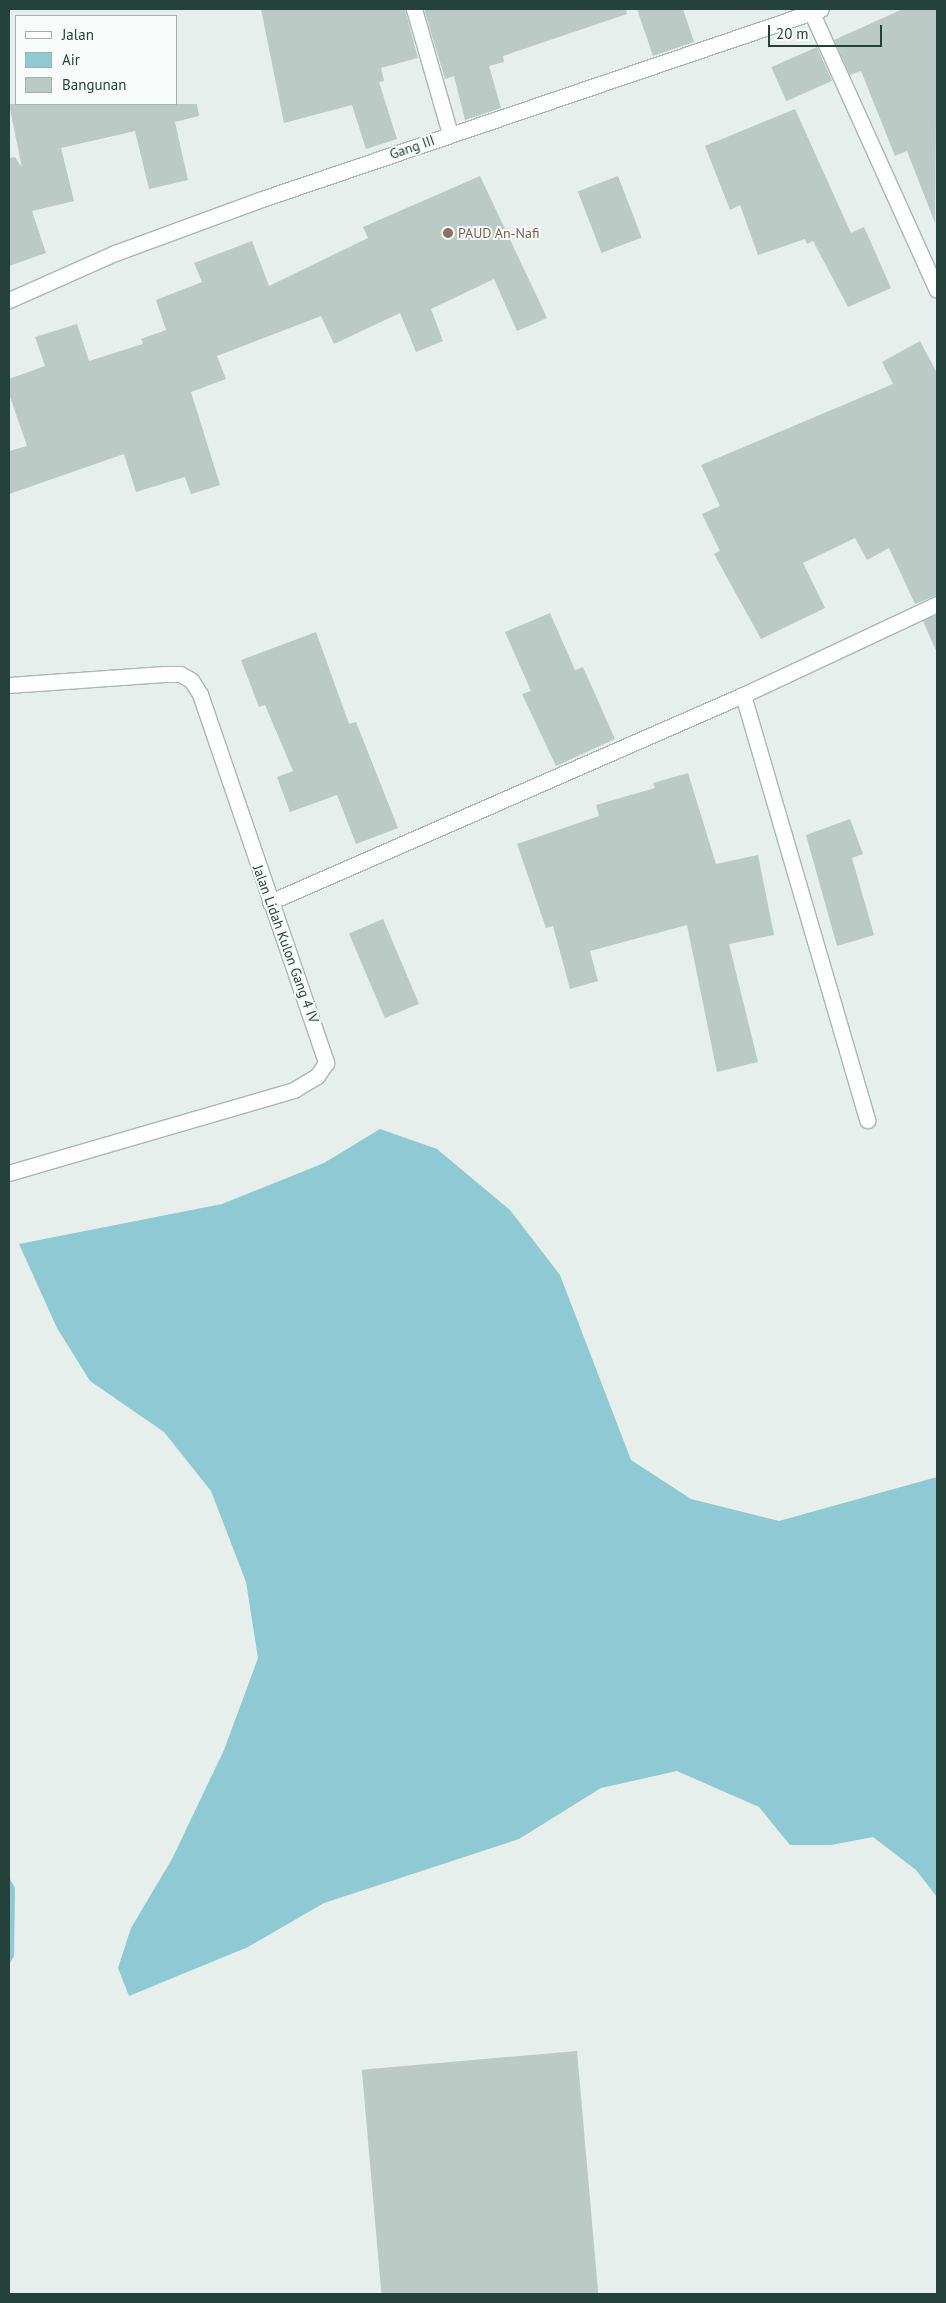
<!DOCTYPE html>
<html>
<head>
<meta charset="utf-8">
<style>
  body { margin:0 }
  #map { position:relative; width:946px; height:2303px; overflow:hidden; background:#e6efeb; font-family:"PT Sans",sans-serif }
  div>[style] { position:absolute }
  .water>* { inset:0; background:#8ec9d4 }
  .building>* { inset:0; background:#bbcac4; transform-origin:0 0 }
  .roads { filter:drop-shadow(1px 0 #a8b8b2) drop-shadow(-1px 0 #a8b8b2) drop-shadow(0 1px #a8b8b2) drop-shadow(0 -1px #a8b8b2) }
  .street>* { height:15px; margin:-7.5px; padding:0 7.5px; transform-origin:7.5px; border-radius:7.5px; background:#fff }
  .dots>* { width:14px; height:14px; translate:-50% -50%; box-sizing:border-box; border:2px solid #f7fbf9; border-radius:50% }
  span { translate:-50% -50%; white-space:nowrap; text-align:center; line-height:1.15; -webkit-text-stroke:4px #f7fbf9; paint-order:stroke }
  .street-label { font-size:14px; color:#24423a }
  .education-label { font-size:14px; color:#785e54 }
  .left { translate:0 -50%; text-align:left }
  .frame { position:absolute; inset:0; border:10px solid #24423a; pointer-events:none }
  .legend { position:absolute; left:15px; top:15px; width:162px; height:90px; box-sizing:border-box; background:#f7fbf9; border:1px solid #a3b1ad; margin:0; padding:6px 9px; list-style:none; font-size:15px; color:#24423a }
  .legend li { display:flex; align-items:center; gap:10px; height:25px }
  .legend b { width:25px; border:1px solid #a3b1ad }
  .scale { position:absolute; left:768px; top:25px; width:114px; height:22px; box-sizing:border-box; border:2px solid #24423a; border-top:0; padding-left:6px; font-size:15px; line-height:18px; white-space:nowrap; color:#24423a; -webkit-text-stroke:4px #f7fbf9; paint-order:stroke }
</style>
</head>
<body>
<div id="map">
  <div class="water">
    <i style="clip-path:polygon(380px 1129px,437px 1149px,510px 1210px,560px 1275px,631px 1460px,691px 1499px,779px 1521px,937px 1477px,937px 1897px,916px 1870px,873px 1837px,831px 1845px,790px 1845px,759px 1807px,677px 1771px,601px 1788px,519px 1839px,324px 1903px,248px 1947px,129px 1996px,118px 1968px,131px 1928px,172px 1859px,224px 1750px,258px 1658px,246px 1582px,211px 1491px,164px 1432px,90px 1381px,57px 1328px,19px 1244px,222px 1204px,324px 1163px)"></i>
    <i style="clip-path:polygon(9px 1877px,15px 1888px,14px 1956px,9px 1964px)"></i>
  </div>
  <div class="building">
    <i style="clip-path:polygon(261px 9px,405px 9px,418px 58px,381px 68px,384px 81px,379px 82px,397px 139px,366px 149px,352px 105px,284px 123px)"></i>
    <i style="clip-path:polygon(424px 9px,626px 9px,627px 14px,503px 56px,504px 62px,489px 66px,501px 108px,465px 120px,454px 76px,445px 79px)"></i>
    <i style="clip-path:polygon(637px 9px,683px 9px,694px 42px,653px 56px)"></i>
    <i style="clip-path:polygon(903px 9px,937px 9px,935px 223px,907px 151px,895px 156px,861px 71px,850px 75px,834px 40px)"></i>
    <i style="left:817px;top:47px;width:37px;height:50px;rotate:66deg"></i>
    <i style="clip-path:polygon(9px 104px,197px 104px,199px 116px,175px 122px,188px 180px,149px 189px,135px 131px,61px 148px,74px 201px,32px 211px,46px 253px,9px 266px,9px 158px,15px 157px,22px 168px)"></i>
    <i style="clip-path:polygon(795px 109px,851px 233px,864px 227px,891px 288px,848px 307px,813px 241px,807px 244px,805px 239px,758px 255px,740px 205px,730px 210px,705px 146px)"></i>
    <i style="clip-path:polygon(480px 176px,547px 318px,517px 331px,494px 279px,431px 309px,443px 341px,416px 352px,400px 313px,334px 344px,321px 316px,217px 356px,226px 379px,191px 392px,220px 485px,191px 494px,185px 477px,136px 492px,124px 454px,9px 494px,9px 451px,27px 446px,9px 394px,9px 379px,45px 366px,35px 337px,77px 324px,89px 361px,143px 344px,141px 339px,166px 330px,156px 300px,202px 282px,194px 263px,252px 241px,269px 286px,368px 238px,363px 227px)"></i>
    <i style="left:618px;top:176px;width:66px;height:43px;rotate:69deg"></i>
    <i style="clip-path:polygon(920px 341px,937px 373px,937px 595px,915px 604px,889px 548px,867px 560px,855px 538px,803px 563px,825px 608px,761px 639px,714px 554px,720px 551px,702px 514px,720px 506px,701px 465px,893px 384px,882px 362px)"></i>
    <i style="clip-path:polygon(550px 613px,575px 670px,583px 667px,615px 739px,556px 766px,522px 694px,531px 691px,505px 632px)"></i>
    <i style="clip-path:polygon(937px 614px,937px 653px,923px 621px)"></i>
    <i style="clip-path:polygon(316px 632px,349px 724px,356px 722px,398px 828px,356px 844px,337px 795px,290px 812px,277px 777px,293px 771px,265px 705px,259px 707px,241px 660px)"></i>
    <i style="clip-path:polygon(688px 773px,716px 864px,758px 855px,774px 935px,729px 944px,758px 1062px,717px 1072px,687px 925px,590px 951px,598px 981px,570px 989px,553px 926px,546px 928px,517px 844px,599px 816px,596px 805px,655px 788px,653px 783px)"></i>
    <i style="clip-path:polygon(850px 819px,863px 854px,852px 858px,874px 935px,837px 946px,806px 835px)"></i>
    <i style="left:383px;top:919px;width:92px;height:37px;rotate:67deg"></i>
    <i style="left:577px;top:2051px;width:244px;height:216px;rotate:85deg"></i>
  </div>
  <div class="roads">
    <div class="street">
      <i style="left:414px;top:9px;width:130px;rotate:73.9deg"></i>
      <i style="left:810px;top:9px;width:308px;rotate:65.7deg"></i>
      <i style="left:9px;top:300px;width:116px;rotate:-23.9deg"></i>
      <i style="left:115px;top:253px;width:157px;rotate:-20.2deg"></i>
      <i style="left:262px;top:199px;width:590px;rotate:-18.77deg"></i>
      <i style="left:9px;top:685px;width:155px;rotate:-4.1deg"></i>
      <i style="left:164px;top:674px;width:16px"></i>
      <i style="left:180px;top:674px;width:13px;rotate:29deg"></i>
      <i style="left:191px;top:680px;width:17px;rotate:57deg"></i>
      <i style="left:200px;top:694px;width:390px;rotate:71.1deg"></i>
      <i style="left:326px;top:1063px;width:16px;rotate:125deg"></i>
      <i style="left:317px;top:1076px;width:27px;rotate:149deg"></i>
      <i style="left:294px;top:1090px;width:297px;rotate:163.8deg"></i>
      <i style="left:743px;top:695px;width:443px;rotate:73.7deg"></i>
      <i style="left:270px;top:902px;width:516px;rotate:-23.64deg"></i>
      <i style="left:743px;top:695px;width:214px;rotate:-25.1deg"></i>
    </div>
  </div>
  <div class="dots">
    <i style="left:448px;top:233px;background:#8d6e63"></i>
  </div>
  <div class="street-label">
    <span style="left:412px;top:147px;rotate:-19deg">Gang III</span>
    <span style="left:286px;top:944px;rotate:70deg">Jalan Lidah Kulon Gang 4 IV</span>
  </div>
  <div class="education-label">
    <span class="left" style="left:458px;top:233px">PAUD An-Nafi</span>
  </div>
  <div class="frame"></div>
  <ul class="legend">
  <li><b style="height:6px;background:#fff"></b>Jalan</li>
  <li><b style="height:14px;background:#8ec9d4"></b>Air</li>
  <li><b style="height:14px;background:#bbcac4"></b>Bangunan</li>
  </ul>
  <div class="scale">20 m</div>
</div>
</body>
</html>
